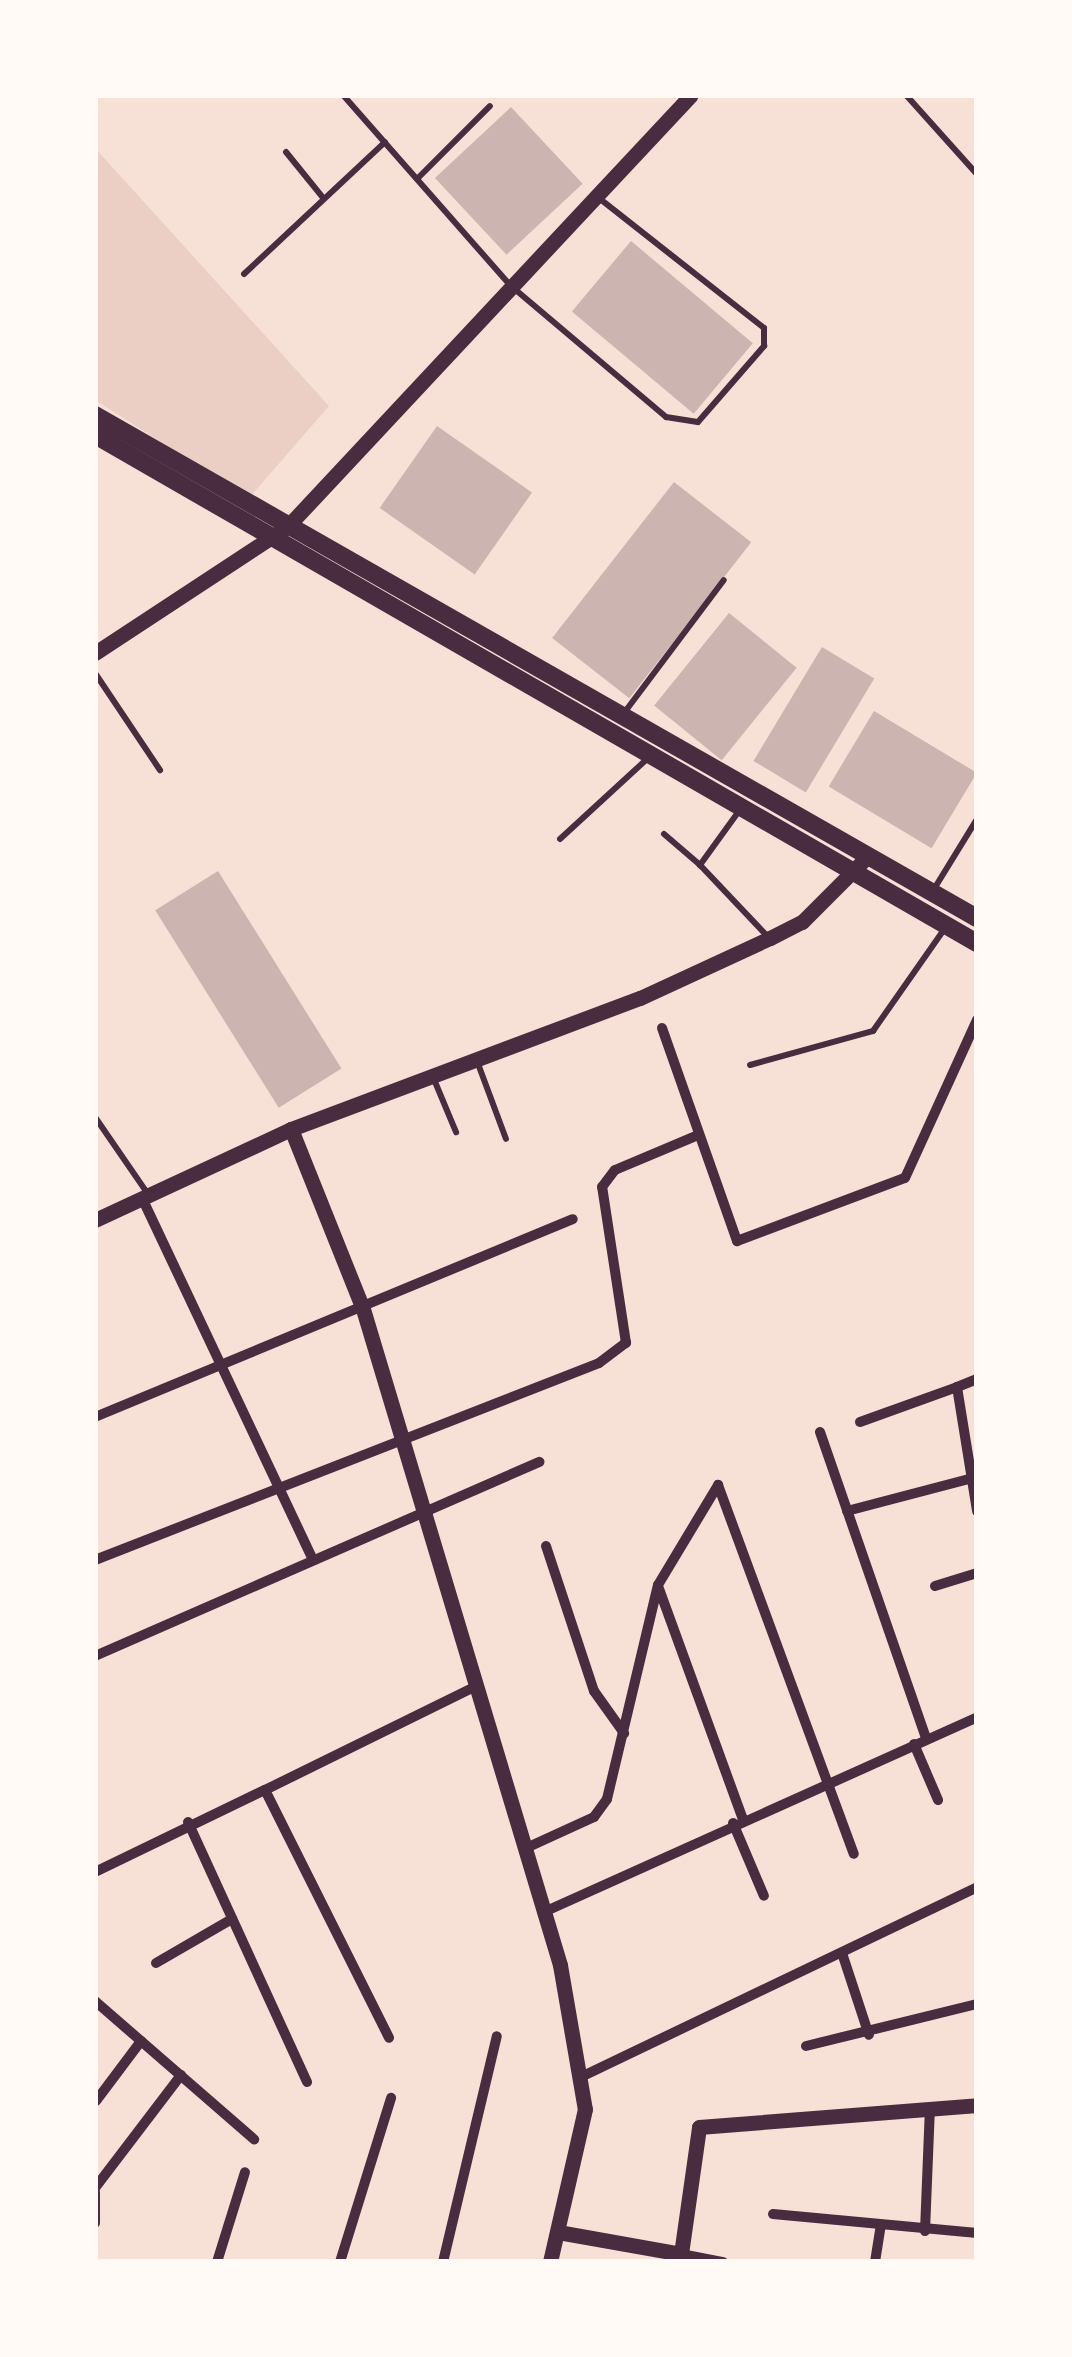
<!DOCTYPE html>
<html>
<head>
<meta charset="utf-8">
<style>
  body { margin:0 }
  #map { position:relative; width:1072px; height:2357px; overflow:hidden; background:#f7e1d7; font-family:"Sofia Sans Condensed",sans-serif }
  div>[style] { position:absolute }
  .green>* { inset:0; background:#ebcfc5 }
  .stream>* { height:6px; margin:-3px; padding:0 3px; transform-origin:3px; border-radius:3px; background:#dcb8b0 }
  .building>* { inset:0; background:#ccb4b1; transform-origin:0 0 }
  .service>* { height:6px; margin:-3px; padding:0 3px; transform-origin:3px; border-radius:3px; background:#4a2c40 }
  .minor>* { height:10px; margin:-5px; padding:0 5px; transform-origin:5px; border-radius:5px; background:#4a2c40 }
  .tertiary>* { height:15px; margin:-7.5px; padding:0 7.5px; transform-origin:7.5px; border-radius:7.5px; background:#4a2c40 }
  .secondary>* { height:18px; margin:-9px; padding:0 9px; transform-origin:9px; border-radius:9px; background:#4a2c40 }
  span { translate:-50% -50%; white-space:nowrap; text-align:center; line-height:1.15; -webkit-text-stroke:10px #fffaf5; paint-order:stroke }
  .frame { position:absolute; inset:0; border:98px solid #fffaf5; pointer-events:none }
</style>
</head>
<body>
<div id="map">
  <div class="green">
    <i style="clip-path:polygon(95px 148px,329px 406px,249px 498px,95px 400px)"></i>
  </div>
  <div class="stream">
    <i style="left:977px;top:1143px;width:45px;rotate:90deg"></i>
  </div>
  <div class="building">
    <i style="left:511px;top:107px;width:105px;height:104px;rotate:47deg"></i>
    <i style="left:631px;top:241px;width:159px;height:92px;rotate:40deg"></i>
    <i style="left:437px;top:426px;width:116px;height:100px;rotate:35deg"></i>
    <i style="left:674px;top:482px;width:98px;height:198px;rotate:38deg"></i>
    <i style="left:729px;top:613px;width:87px;height:119px;rotate:39deg"></i>
    <i style="left:822px;top:647px;width:61px;height:133px;rotate:31deg"></i>
    <i style="left:874px;top:711px;width:120px;height:88px;rotate:31deg"></i>
    <i style="left:218px;top:871px;width:233px;height:74px;rotate:58deg"></i>
  </div>
  <div class="service">
    <i style="left:343px;top:95px;width:254px;rotate:48.7deg"></i>
    <i style="left:511px;top:286px;width:203px;rotate:40.2deg"></i>
    <i style="left:666px;top:417px;width:32px;rotate:9deg"></i>
    <i style="left:698px;top:422px;width:101px;rotate:-49deg"></i>
    <i style="left:764px;top:346px;width:18px;rotate:-90deg"></i>
    <i style="left:764px;top:328px;width:214px;rotate:-141.8deg"></i>
    <i style="left:906px;top:95px;width:106px;rotate:48.1deg"></i>
    <i style="left:286px;top:152px;width:60px;rotate:51deg"></i>
    <i style="left:417px;top:179px;width:103px;rotate:-45deg"></i>
    <i style="left:244px;top:274px;width:193px;rotate:-43.1deg"></i>
    <i style="left:95px;top:673px;width:117px;rotate:56.2deg"></i>
    <i style="left:624px;top:713px;width:166px;rotate:-53.1deg"></i>
    <i style="left:739px;top:811px;width:67px;rotate:125.8deg"></i>
    <i style="left:700px;top:865px;width:100px;rotate:46.6deg"></i>
    <i style="left:664px;top:834px;width:48px;rotate:40.7deg"></i>
    <i style="left:560px;top:839px;width:120px;rotate:-42.6deg"></i>
    <i style="left:934px;top:889px;width:82px;rotate:-58.4deg"></i>
    <i style="left:477px;top:1061px;width:83px;rotate:69.6deg"></i>
    <i style="left:750px;top:1065px;width:128px;rotate:-15.5deg"></i>
    <i style="left:873px;top:1031px;width:126px;rotate:-55deg"></i>
    <i style="left:433px;top:1077px;width:60px;rotate:67.3deg"></i>
    <i style="left:95px;top:1117px;width:93px;rotate:55.5deg"></i>
  </div>
  <div class="minor">
    <i style="left:662px;top:1028px;width:226px;rotate:70.6deg"></i>
    <i style="left:737px;top:1241px;width:179px;rotate:-20.6deg"></i>
    <i style="left:905px;top:1178px;width:174px;rotate:-65.5deg"></i>
    <i style="left:142px;top:1198px;width:396px;rotate:64.7deg"></i>
    <i style="left:977px;top:1379px;width:22px;rotate:158deg"></i>
    <i style="left:957px;top:1387px;width:126px;rotate:80.8deg"></i>
    <i style="left:95px;top:1417px;width:517px;rotate:-22.5deg"></i>
    <i style="left:860px;top:1422px;width:103px;rotate:-19.8deg"></i>
    <i style="left:820px;top:1432px;width:324px;rotate:70.9deg"></i>
    <i style="left:847px;top:1511px;width:134px;rotate:-14.7deg"></i>
    <i style="left:546px;top:1546px;width:153px;rotate:71.7deg"></i>
    <i style="left:594px;top:1691px;width:52px;rotate:54.5deg"></i>
    <i style="left:95px;top:1560px;width:541px;rotate:-21.35deg"></i>
    <i style="left:599px;top:1363px;width:34px;rotate:-37deg"></i>
    <i style="left:626px;top:1343px;width:158px;rotate:-98.7deg"></i>
    <i style="left:602px;top:1187px;width:21px;rotate:-53deg"></i>
    <i style="left:615px;top:1170px;width:88px;rotate:-22.8deg"></i>
    <i style="left:658px;top:1586px;width:248px;rotate:70deg"></i>
    <i style="left:935px;top:1586px;width:44px;rotate:-17.2deg"></i>
    <i style="left:95px;top:1656px;width:485px;rotate:-23.6deg"></i>
    <i style="left:914px;top:1744px;width:61px;rotate:66.8deg"></i>
    <i style="left:265px;top:1790px;width:233px;rotate:-26.2deg"></i>
    <i style="left:188px;top:1822px;width:286px;rotate:65.4deg"></i>
    <i style="left:733px;top:1823px;width:79px;rotate:67deg"></i>
    <i style="left:524px;top:1849px;width:77px;rotate:-24.6deg"></i>
    <i style="left:594px;top:1817px;width:22px;rotate:-54deg"></i>
    <i style="left:607px;top:1799px;width:220px;rotate:-76.6deg"></i>
    <i style="left:658px;top:1585px;width:117px;rotate:-59deg"></i>
    <i style="left:718px;top:1485px;width:393px;rotate:69.8deg"></i>
    <i style="left:95px;top:1872px;width:189px;rotate:-25.8deg"></i>
    <i style="left:265px;top:1790px;width:277px;rotate:63.4deg"></i>
    <i style="left:544px;top:1912px;width:475px;rotate:-24.2deg"></i>
    <i style="left:842px;top:1953px;width:86px;rotate:71.8deg"></i>
    <i style="left:156px;top:1963px;width:88px;rotate:-30.1deg"></i>
    <i style="left:95px;top:2001px;width:211px;rotate:41deg"></i>
    <i style="left:806px;top:2046px;width:176px;rotate:-13.8deg"></i>
    <i style="left:583px;top:2076px;width:437px;rotate:-25.6deg"></i>
    <i style="left:96px;top:2101px;width:75px;rotate:-53.1deg"></i>
    <i style="left:95px;top:2188px;width:142px;rotate:-52.7deg"></i>
    <i style="left:95px;top:2192px;width:31px;rotate:90deg"></i>
    <i style="left:773px;top:2214px;width:205px;rotate:5.3deg"></i>
    <i style="left:925px;top:2231px;width:122px;rotate:-87.7deg"></i>
    <i style="left:217px;top:2262px;width:94px;rotate:-72.7deg"></i>
    <i style="left:340px;top:2262px;width:172px;rotate:-72.7deg"></i>
    <i style="left:443px;top:2262px;width:232px;rotate:-76.6deg"></i>
    <i style="left:678px;top:2262px;width:9px;rotate:-69deg"></i>
    <i style="left:681px;top:2254px;width:43px;rotate:10.8deg"></i>
    <i style="left:875px;top:2262px;width:36px;rotate:-81deg"></i>
  </div>
  <div class="tertiary">
    <i style="left:95px;top:653px;width:230px;rotate:-33.3deg"></i>
    <i style="left:287px;top:527px;width:591px;rotate:-46.92deg"></i>
    <i style="left:291px;top:1129px;width:194px;rotate:68.2deg"></i>
    <i style="left:363px;top:1309px;width:685px;rotate:73.28deg"></i>
    <i style="left:560px;top:1965px;width:146px;rotate:80.2deg"></i>
    <i style="left:585px;top:2109px;width:157px;rotate:102.9deg"></i>
    <i style="left:95px;top:1220px;width:216px;rotate:-24.9deg"></i>
    <i style="left:291px;top:1129px;width:373px;rotate:-20.6deg"></i>
    <i style="left:640px;top:998px;width:143px;rotate:-24.8deg"></i>
    <i style="left:770px;top:938px;width:36px;rotate:-27deg"></i>
    <i style="left:802px;top:922px;width:89px;rotate:-45deg"></i>
    <i style="left:558px;top:2232px;width:125px;rotate:10.1deg"></i>
    <i style="left:681px;top:2254px;width:128px;rotate:-81.9deg"></i>
    <i style="left:699px;top:2127px;width:279px;rotate:-4.5deg"></i>
  </div>
  <div class="secondary">
    <i style="left:95px;top:415px;width:1015px;rotate:29.7deg"></i>
    <i style="left:95px;top:435px;width:1018px;rotate:29.94deg"></i>
  </div>
  <div class="frame"></div>
</div>
</body>
</html>
